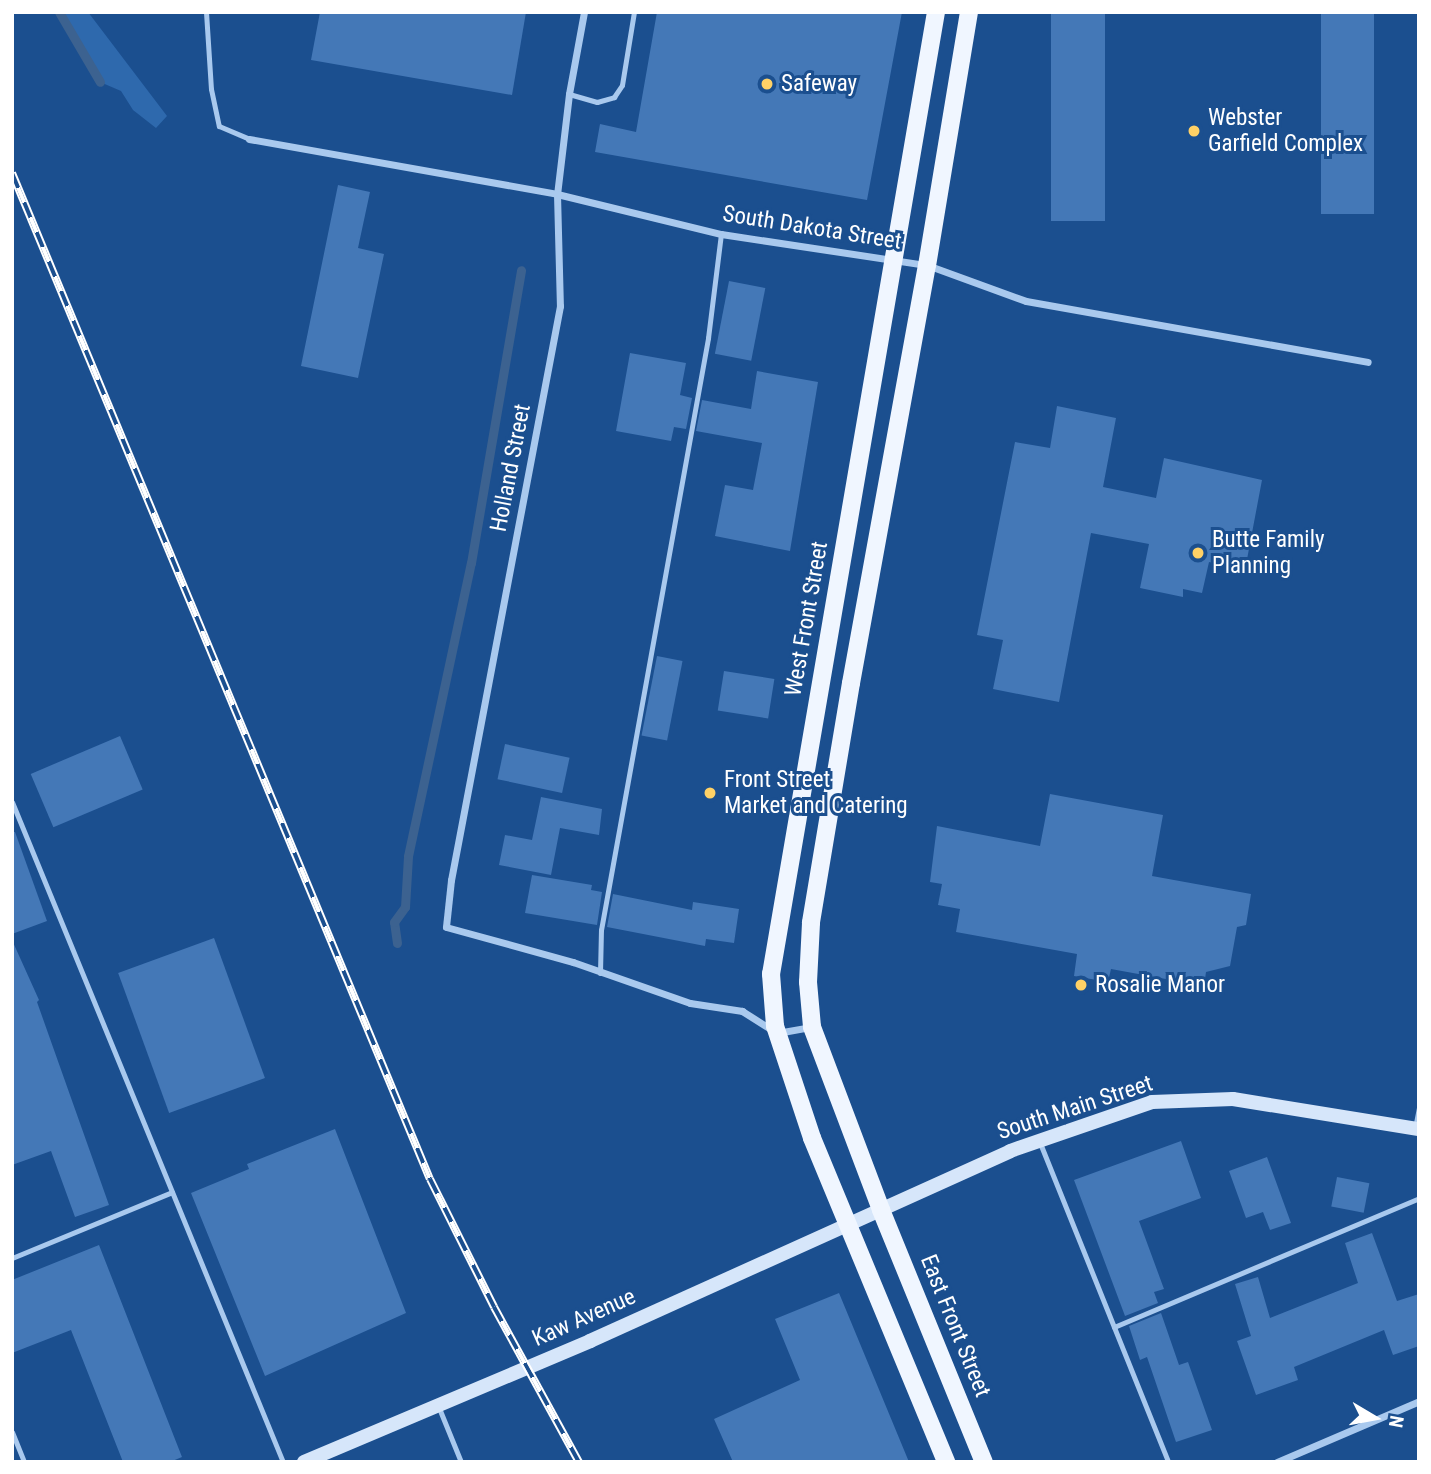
<!DOCTYPE html>
<html>
<head>
<meta charset="utf-8">
<style>
  body { margin:0 }
  #map { position:relative; width:1431px; height:1474px; overflow:hidden; background:#1b4f8f; font-family:"Roboto Condensed",sans-serif }
  div>[style] { position:absolute }
  .green>* { inset:0; background:#2e69ad }
  .stream>* { height:9px; margin:-4.5px; padding:0 4.5px; transform-origin:4.5px; border-radius:4.5px; background:#3c6290 }
  .building>* { inset:0; background:#4478b7; transform-origin:0 0 }
  .lane>* { height:5px; margin:-2.5px; padding:0 2.5px; transform-origin:2.5px; border-radius:2.5px; background:#a9c9ee }
  .street>* { height:7px; margin:-3.5px; padding:0 3.5px; transform-origin:3.5px; border-radius:3.5px; background:#a9c9ee }
  .secondary>* { height:14px; margin:-7px; padding:0 7px; transform-origin:7px; border-radius:7px; background:#d6e6fa }
  .primary>* { height:18px; margin:-9px; padding:0 9px; transform-origin:9px; border-radius:9px; background:#f0f6ff }
  .rail>* { height:8px; margin-top:-4px; transform-origin:0; background:repeating-linear-gradient(90deg,#1b4f8f 0 16px,#fff 0 32px); box-sizing:border-box; border-block:2px solid #fff }
  .dots>* { width:19px; height:19px; translate:-50% -50%; box-sizing:border-box; border:4px solid #1b4f8f; border-radius:50% }
  span { translate:-50% -50%; white-space:nowrap; text-align:center; line-height:1.15; -webkit-text-stroke:6px #1b4f8f; paint-order:stroke }
  .poi-label { font-size:23px; color:#fff }
  .left { translate:0 -50%; text-align:left }
  .street-label { font-size:23px; color:#fff }
  .frame { position:absolute; inset:0; border:14px solid #fff; pointer-events:none }
  .north { position:absolute; left:1340px; top:1383px; width:70px; height:70px; -webkit-text-stroke:5px #1b4f8f; paint-order:stroke; rotate:100deg; font-size:19px; font-weight:700; line-height:28px; text-align:center; color:#fff }
  .north::after { content:''; display:block; margin:auto; width:24px; height:32px; background:#fff; clip-path:polygon(50% 0,100% 100%,50% 72%,0 100%) }
</style>
</head>
<body>
<div id="map">
  <div class="green">
    <i style="clip-path:polygon(59px 12px,88px 12px,167px 116px,156px 128px,133px 110px,121px 91px,100px 82px)"></i>
  </div>
  <div class="stream">
    <i style="left:59px;top:12px;width:81px;rotate:59.6deg"></i>
    <i style="left:397px;top:943px;width:21px;rotate:-98deg"></i>
    <i style="left:394px;top:922px;width:19px;rotate:-54deg"></i>
    <i style="left:405px;top:907px;width:51px;rotate:-86.6deg"></i>
    <i style="left:408px;top:856px;width:300px;rotate:-77.9deg"></i>
    <i style="left:471px;top:563px;width:297px;rotate:-80.3deg"></i>
  </div>
  <div class="building">
    <i style="clip-path:polygon(320px 12px,526px 12px,512px 95px,311px 60px)"></i>
    <i style="clip-path:polygon(657px 12px,902px 12px,867px 200px,595px 152px,600px 124px,636px 132px)"></i>
    <i style="left:1051px;top:12px;width:54px;height:209px"></i>
    <i style="left:1321px;top:12px;width:53px;height:202px"></i>
    <i style="clip-path:polygon(338px 185px,370px 192px,358px 248px,384px 254px,358px 378px,301px 366px)"></i>
    <i style="left:729px;top:281px;width:37px;height:74px;rotate:11deg"></i>
    <i style="clip-path:polygon(630px 353px,686px 363px,680px 395px,692px 398px,686px 429px,674px 427px,671px 441px,616px 431px)"></i>
    <i style="clip-path:polygon(757px 371px,818px 382px,790px 551px,715px 536px,725px 485px,753px 490px,762px 443px,696px 431px,702px 400px,751px 409px)"></i>
    <i style="clip-path:polygon(1057px 406px,1116px 418px,1103px 487px,1156px 498px,1164px 458px,1262px 480px,1245px 570px,1209px 562px,1202px 593px,1183px 589px,1183px 597px,1140px 588px,1149px 544px,1091px 533px,1059px 702px,993px 689px,1003px 640px,977px 635px,1015px 442px,1050px 448px)"></i>
    <i style="left:657px;top:656px;width:26px;height:81px;rotate:11deg"></i>
    <i style="left:724px;top:671px;width:51px;height:40px;rotate:9deg"></i>
    <i style="left:120px;top:736px;width:58px;height:97px;rotate:67deg"></i>
    <i style="left:505px;top:744px;width:66px;height:36px;rotate:12deg"></i>
    <i style="clip-path:polygon(1050px 794px,1163px 815px,1152px 876px,1251px 894px,1246px 925px,1237px 927px,1230px 966px,1206px 972px,1204px 986px,1111px 969px,1108px 982px,1074px 976px,1077px 954px,956px 932px,960px 909px,938px 905px,942px 884px,930px 882px,937px 826px,1040px 846px)"></i>
    <i style="clip-path:polygon(541px 797px,602px 809px,599px 835px,560px 828px,551px 875px,499px 865px,505px 835px,532px 840px)"></i>
    <i style="clip-path:polygon(12px 832px,15px 832px,47px 921px,12px 934px)"></i>
    <i style="clip-path:polygon(532px 875px,592px 885px,591px 890px,602px 892px,597px 925px,525px 913px)"></i>
    <i style="clip-path:polygon(613px 894px,692px 910px,693px 902px,739px 909px,734px 943px,706px 939px,705px 946px,607px 927px)"></i>
    <i style="left:214px;top:938px;width:149px;height:102px;rotate:70deg"></i>
    <i style="clip-path:polygon(12px 940px,39px 1000px,37px 1002px,109px 1205px,75px 1217px,51px 1151px,12px 1165px)"></i>
    <i style="clip-path:polygon(335px 1129px,406px 1313px,265px 1376px,191px 1193px,249px 1169px,247px 1164px)"></i>
    <i style="clip-path:polygon(1181px 1141px,1201px 1198px,1139px 1221px,1164px 1289px,1154px 1292px,1158px 1303px,1125px 1316px,1074px 1180px)"></i>
    <i style="clip-path:polygon(1267px 1157px,1291px 1223px,1270px 1230px,1263px 1212px,1246px 1218px,1229px 1171px)"></i>
    <i style="left:1337px;top:1177px;width:33px;height:30px;rotate:11deg"></i>
    <i style="clip-path:polygon(1372px 1233px,1397px 1301px,1419px 1294px,1419px 1346px,1393px 1355px,1384px 1330px,1294px 1367px,1298px 1380px,1256px 1395px,1237px 1341px,1251px 1336px,1235px 1284px,1258px 1277px,1270px 1318px,1358px 1283px,1345px 1243px)"></i>
    <i style="clip-path:polygon(99px 1245px,182px 1457px,170px 1462px,123px 1462px,71px 1330px,12px 1353px,12px 1280px)"></i>
    <i style="clip-path:polygon(839px 1293px,909px 1462px,733px 1462px,714px 1419px,800px 1380px,775px 1319px)"></i>
    <i style="clip-path:polygon(1161px 1313px,1179px 1365px,1188px 1362px,1212px 1430px,1176px 1442px,1147px 1357px,1140px 1360px,1129px 1326px)"></i>
  </div>
  <div class="lane">
    <i style="left:206px;top:12px;width:77px;rotate:86.3deg"></i>
    <i style="left:211px;top:89px;width:38px;rotate:78deg"></i>
    <i style="left:219px;top:126px;width:33px;rotate:23deg"></i>
    <i style="left:569px;top:94px;width:29px;rotate:16deg"></i>
    <i style="left:597px;top:102px;width:18px;rotate:-16deg"></i>
    <i style="left:614px;top:97px;width:14px;rotate:-56deg"></i>
    <i style="left:622px;top:85px;width:74px;rotate:-80.7deg"></i>
    <i style="left:12px;top:802px;width:713px;rotate:67.68deg"></i>
    <i style="left:600px;top:973px;width:43px;rotate:-88.7deg"></i>
    <i style="left:601px;top:930px;width:602px;rotate:-79.75deg"></i>
    <i style="left:708px;top:338px;width:105px;rotate:-82.9deg"></i>
    <i style="left:1415px;top:1128px;width:21px;rotate:-79deg"></i>
    <i style="left:1040px;top:1143px;width:344px;rotate:68.1deg"></i>
    <i style="left:12px;top:1258px;width:173px;rotate:-22.4deg"></i>
    <i style="left:1114px;top:1327px;width:331px;rotate:-22.9deg"></i>
    <i style="left:439px;top:1408px;width:58px;rotate:67.8deg"></i>
    <i style="left:12px;top:1432px;width:32px;rotate:68deg"></i>
  </div>
  <div class="street">
    <i style="left:584px;top:12px;width:83px;rotate:100.4deg"></i>
    <i style="left:569px;top:94px;width:101px;rotate:96.8deg"></i>
    <i style="left:557px;top:194px;width:112px;rotate:88.5deg"></i>
    <i style="left:560px;top:306px;width:584px;rotate:100.75deg"></i>
    <i style="left:451px;top:880px;width:47px;rotate:96.1deg"></i>
    <i style="left:446px;top:927px;width:132px;rotate:15.4deg"></i>
    <i style="left:573px;top:962px;width:124px;rotate:19.3deg"></i>
    <i style="left:690px;top:1003px;width:53px;rotate:8.7deg"></i>
    <i style="left:742px;top:1011px;width:41px;rotate:32.2deg"></i>
    <i style="left:777px;top:1033px;width:35px;rotate:-10deg"></i>
    <i style="left:249px;top:139px;width:313px;rotate:10.1deg"></i>
    <i style="left:557px;top:194px;width:169px;rotate:13.7deg"></i>
    <i style="left:721px;top:234px;width:208px;rotate:8.6deg"></i>
    <i style="left:927px;top:265px;width:105px;rotate:20deg"></i>
    <i style="left:1026px;top:301px;width:347px;rotate:10.1deg"></i>
    <i style="left:1277px;top:1462px;width:155px;rotate:-23.2deg"></i>
  </div>
  <div class="secondary">
    <i style="left:304px;top:1462px;width:311px;rotate:-22.9deg"></i>
    <i style="left:590px;top:1341px;width:461px;rotate:-24.3deg"></i>
    <i style="left:1010px;top:1151px;width:150px;rotate:-19deg"></i>
    <i style="left:1152px;top:1102px;width:81px;rotate:-2.1deg"></i>
    <i style="left:1233px;top:1099px;width:188px;rotate:9.2deg"></i>
  </div>
  <div class="primary">
    <i style="left:936px;top:12px;width:976px;rotate:99.73deg"></i>
    <i style="left:771px;top:974px;width:52px;rotate:85.6deg"></i>
    <i style="left:775px;top:1026px;width:118px;rotate:71.7deg"></i>
    <i style="left:812px;top:1138px;width:351px;rotate:67.5deg"></i>
    <i style="left:969px;top:12px;width:256px;rotate:99.4deg"></i>
    <i style="left:927px;top:265px;width:425px;rotate:100.3deg"></i>
    <i style="left:851px;top:683px;width:243px;rotate:99.5deg"></i>
    <i style="left:811px;top:923px;width:59px;rotate:92.9deg"></i>
    <i style="left:808px;top:982px;width:45px;rotate:84.9deg"></i>
    <i style="left:812px;top:1027px;width:196px;rotate:69.3deg"></i>
    <i style="left:881px;top:1210px;width:272px;rotate:67.8deg"></i>
  </div>
  <div class="rail">
    <i style="left:12px;top:173px;width:1089px;rotate:67.44deg"></i>
    <i style="left:430px;top:1179px;width:143px;rotate:63.4deg"></i>
    <i style="left:494px;top:1307px;width:177px;rotate:61.3deg"></i>
  </div>
  <div class="dots">
    <i style="left:767px;top:84px;background:#ffd166"></i>
    <i style="left:1194px;top:131px;background:#ffd166"></i>
    <i style="left:1198px;top:553px;background:#ffd166"></i>
    <i style="left:710px;top:793px;background:#ffd166"></i>
    <i style="left:1081px;top:985px;background:#ffd166"></i>
  </div>
  <div class="poi-label">
    <span class="left" style="left:781px;top:84px">Safeway</span>
    <span class="left" style="left:1208px;top:131px">Webster<br>Garfield Complex</span>
    <span class="left" style="left:1212px;top:553px">Butte Family<br>Planning</span>
    <span class="left" style="left:724px;top:793px">Front Street<br>Market and Catering</span>
    <span class="left" style="left:1095px;top:985px">Rosalie Manor</span>
  </div>
  <div class="street-label">
    <span style="left:812px;top:228px;rotate:9deg">South Dakota Street</span>
    <span style="left:511px;top:468px;rotate:-79deg">Holland Street</span>
    <span style="left:807px;top:619px;rotate:-80deg">West Front Street</span>
    <span style="left:1075px;top:1108px;rotate:-18deg">South Main Street</span>
    <span style="left:584px;top:1318px;rotate:-24deg">Kaw Avenue</span>
    <span style="left:955px;top:1326px;rotate:68deg">East Front Street</span>
  </div>
  <div class="frame"></div>
  <div class="north">N</div>
</div>
</body>
</html>
